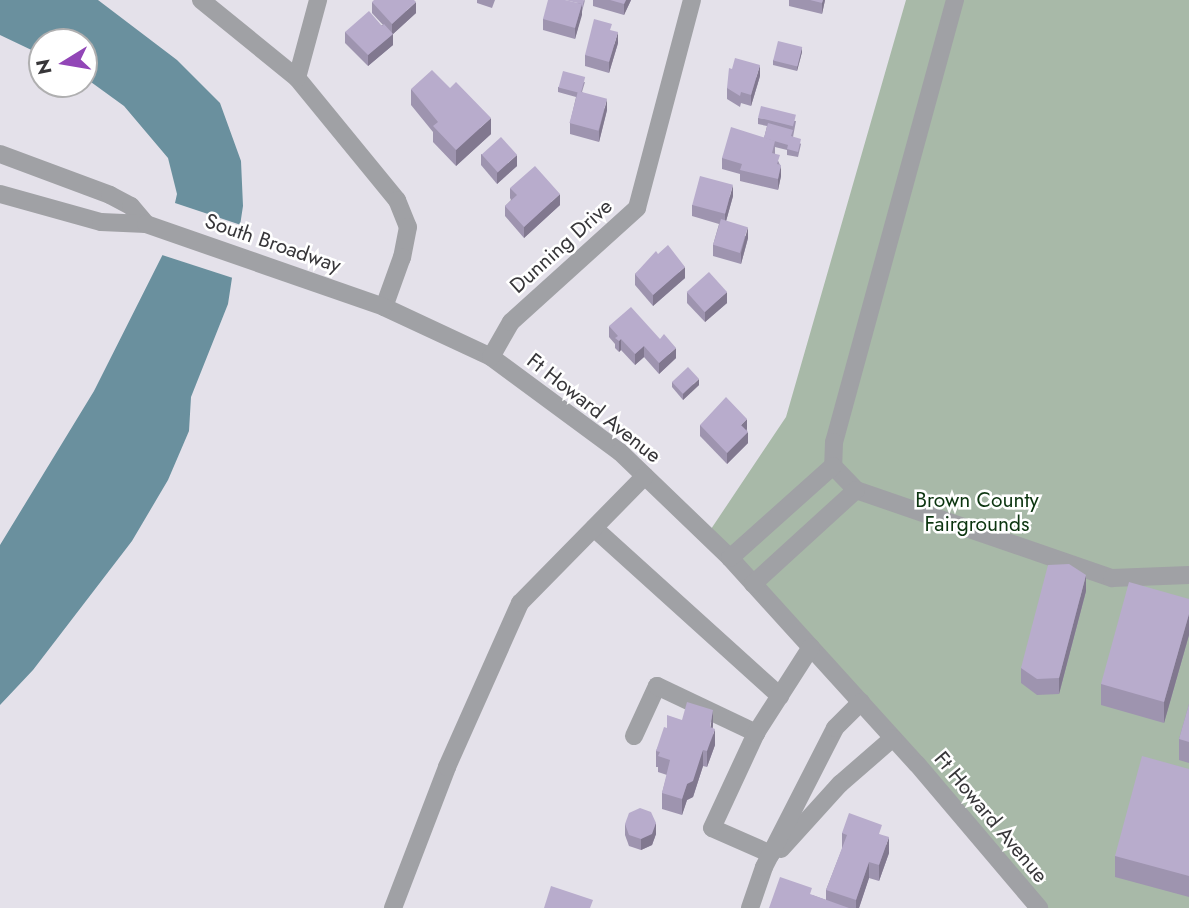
<!DOCTYPE html>
<html>
<head>
<meta charset="utf-8">
<style>
  body { margin:0 }
  #map { position:relative; width:1189px; height:908px; overflow:hidden; background:#e4e1ea; font-family:Jost,sans-serif }
  div>[style] { position:absolute }
  .green>* { inset:0; background:#a8b9a8 }
  .water>* { inset:0; background:#6a909e }
  .pier>* { inset:0; background:#e4e1ea }
  .minor>* { height:18px; margin:-9px; padding:0 9px; transform-origin:9px; border-radius:9px; background:#a0a1a5 }
  .wall>* { inset:0; background:#9e94af }
  .shaded-wall>* { inset:0; background:#81788f }
  .building>* { inset:0; background:#b8accc; transform-origin:0 0 }
  span { translate:-50% -50%; white-space:nowrap; text-align:center; line-height:1.15; -webkit-text-stroke:5px #fff; paint-order:stroke }
  .street-label { font-size:21px; color:#373639 }
  .park-label { font-size:21px; color:#0b340f }
  .north { position:absolute; left:28px; top:28px; width:70px; height:70px; box-sizing:border-box; background:#fff; border:2px solid #afafb0; border-radius:50%; rotate:259deg; font-size:19px; font-weight:700; line-height:28px; text-align:center; color:#373639 }
  .north::after { content:''; display:block; margin:auto; width:24px; height:32px; background:#9246b7; clip-path:polygon(50% 0,100% 100%,50% 72%,0 100%) }
</style>
</head>
<body>
<div id="map">
  <div class="green">
    <i style="clip-path:polygon(906px 0,1189px 0,1189px 908px,1039px 908px,707px 535px,786px 417px)"></i>
  </div>
  <div class="water">
    <i style="clip-path:polygon(0 0,98px 0,177px 60px,220px 103px,241px 161px,243px 206px,228px 304px,191px 397px,189px 431px,168px 480px,132px 541px,33px 670px,0 705px,0 545px,94px 391px,164px 252px,177px 194px,168px 158px,124px 106px,84px 77px,84px 42px,42px 42px,42px 55px,0 35px)"></i>
  </div>
  <div class="pier">
    <i style="clip-path:polygon(172px 202px,244px 226px,236px 279px,159px 254px)"></i>
  </div>
  <div class="minor">
    <i style="left:201px;top:0;width:124px;rotate:39.1deg"></i>
    <i style="left:297px;top:78px;width:158px;rotate:50.7deg"></i>
    <i style="left:397px;top:200px;width:29px;rotate:68deg"></i>
    <i style="left:408px;top:227px;width:31px;rotate:101deg"></i>
    <i style="left:402px;top:257px;width:53px;rotate:109.8deg"></i>
    <i style="left:384px;top:307px;width:118px;rotate:25deg"></i>
    <i style="left:491px;top:357px;width:160px;rotate:36.4deg"></i>
    <i style="left:620px;top:452px;width:153px;rotate:43.9deg"></i>
    <i style="left:730px;top:558px;width:278px;rotate:47.8deg"></i>
    <i style="left:917px;top:764px;width:189px;rotate:49.7deg"></i>
    <i style="left:955px;top:0;width:458px;rotate:105.3deg"></i>
    <i style="left:834px;top:442px;width:24px;rotate:92deg"></i>
    <i style="left:833px;top:466px;width:33px;rotate:46deg"></i>
    <i style="left:856px;top:490px;width:271px;rotate:19deg"></i>
    <i style="left:1112px;top:578px;width:77px;rotate:-2.2deg"></i>
    <i style="left:297px;top:78px;width:81px;rotate:-74.9deg"></i>
    <i style="left:0;top:154px;width:117px;rotate:20.4deg"></i>
    <i style="left:110px;top:195px;width:24px;rotate:28deg"></i>
    <i style="left:131px;top:206px;width:23px;rotate:50deg"></i>
    <i style="left:0;top:194px;width:105px;rotate:15.5deg"></i>
    <i style="left:101px;top:222px;width:45px;rotate:2.5deg"></i>
    <i style="left:146px;top:224px;width:252px;rotate:19.2deg"></i>
    <i style="left:491px;top:357px;width:40px;rotate:-60.3deg"></i>
    <i style="left:511px;top:322px;width:170px;rotate:-42.1deg"></i>
    <i style="left:637px;top:208px;width:215px;rotate:-75.2deg"></i>
    <i style="left:594px;top:528px;width:251px;rotate:42.1deg"></i>
    <i style="left:730px;top:558px;width:138px;rotate:-41.8deg"></i>
    <i style="left:753px;top:584px;width:139px;rotate:-42.4deg"></i>
    <i style="left:634px;top:736px;width:55px;rotate:-65.3deg"></i>
    <i style="left:657px;top:686px;width:110px;rotate:25.4deg"></i>
    <i style="left:781px;top:849px;width:88px;rotate:-47.8deg"></i>
    <i style="left:840px;top:784px;width:70px;rotate:-41deg"></i>
    <i style="left:771px;top:854px;width:64px;rotate:-156.2deg"></i>
    <i style="left:712px;top:828px;width:105px;rotate:-65.1deg"></i>
    <i style="left:756px;top:733px;width:102px;rotate:-57.4deg"></i>
    <i style="left:393px;top:908px;width:151px;rotate:-69deg"></i>
    <i style="left:447px;top:767px;width:180px;rotate:-66deg"></i>
    <i style="left:520px;top:603px;width:178px;rotate:-45.5deg"></i>
    <i style="left:750px;top:908px;width:43px;rotate:-71.1deg"></i>
    <i style="left:764px;top:867px;width:156px;rotate:-62.9deg"></i>
    <i style="left:835px;top:728px;width:37px;rotate:-45deg"></i>
  </div>
  <div class="wall">
    <i style="clip-path:polygon(477px 0,495px 0,492px 8px,477px 3px)"></i>
    <i style="clip-path:polygon(585px 0,575px 39px,543px 30px,543px 19px)"></i>
    <i style="clip-path:polygon(593px 0,631px 0,624px 15px,593px 6px)"></i>
    <i style="clip-path:polygon(789px 0,825px 0,822px 14px,789px 6px)"></i>
    <i style="clip-path:polygon(372px 2px,416px 13px,393px 34px,393px 45px,368px 66px,345px 43px,345px 32px,383px 25px,372px 13px)"></i>
    <i style="clip-path:polygon(618px 43px,609px 73px,585px 66px,585px 55px)"></i>
    <i style="clip-path:polygon(802px 52px,797px 71px,773px 65px,773px 60px)"></i>
    <i style="clip-path:polygon(760px 76px,751px 106px,741px 103px,740px 107px,727px 99px,727px 88px)"></i>
    <i style="clip-path:polygon(585px 82px,582px 92px,607px 110px,599px 142px,570px 134px,570px 123px,576px 97px,558px 92px,558px 87px)"></i>
    <i style="clip-path:polygon(411px 89px,491px 134px,456px 166px,433px 142px,433px 132px,411px 105px)"></i>
    <i style="clip-path:polygon(758px 118px,796px 121px,793px 137px,801px 144px,798px 157px,787px 155px,787px 150px,775px 147px,775px 154px,780px 165px,781px 176px,778px 190px,740px 181px,740px 174px,722px 169px,722px 158px,764px 138px,767px 126px,758px 124px)"></i>
    <i style="clip-path:polygon(481px 154px,517px 166px,497px 184px,481px 165px)"></i>
    <i style="clip-path:polygon(510px 188px,560px 205px,524px 238px,505px 216px,505px 206px,511px 200px,510px 198px)"></i>
    <i style="clip-path:polygon(733px 196px,726px 221px,748px 238px,741px 264px,713px 256px,713px 245px,719px 224px,692px 216px,692px 205px)"></i>
    <i style="clip-path:polygon(658px 254px,685px 278px,653px 306px,635px 285px,635px 274px)"></i>
    <i style="clip-path:polygon(687px 292px,727px 303px,705px 322px,687px 303px)"></i>
    <i style="clip-path:polygon(609px 326px,676px 358px,659px 374px,644px 357px,635px 365px,621px 350px,619px 352px,615px 348px,615px 344px,609px 337px)"></i>
    <i style="clip-path:polygon(672px 382px,699px 385px,683px 400px,672px 387px)"></i>
    <i style="clip-path:polygon(700px 425px,747px 429px,748px 443px,727px 464px,700px 436px)"></i>
    <i style="clip-path:polygon(1086px 591px,1059px 694px,1037px 695px,1021px 683px,1021px 668px)"></i>
    <i style="clip-path:polygon(1189px 599px,1189px 635px,1164px 723px,1101px 705px,1101px 684px)"></i>
    <i style="clip-path:polygon(1189px 704px,1189px 763px,1179px 760px,1179px 739px)"></i>
    <i style="clip-path:polygon(682px 720px,712px 728px,715px 745px,707px 767px,703px 766px,693px 797px,687px 800px,682px 815px,662px 809px,662px 793px,667px 775px,658px 772px,658px 767px,656px 767px,656px 751px,667px 728px)"></i>
    <i style="clip-path:polygon(1189px 769px,1189px 897px,1115px 877px,1115px 856px)"></i>
    <i style="clip-path:polygon(625px 824px,656px 834px,652px 845px,641px 850px,629px 846px,625px 835px)"></i>
    <i style="clip-path:polygon(842px 833px,882px 835px,889px 853px,879px 881px,869px 878px,859px 908px,769px 908px,812px 895px,826px 900px,826px 890px,842px 849px)"></i>
  </div>
  <div class="shaded-wall">
    <i style="clip-path:polygon(626px 0,631px 0,624px 15px,624px 4px)"></i>
    <i style="clip-path:polygon(823px 0,825px 0,822px 14px,822px 3px)"></i>
    <i style="clip-path:polygon(416px 2px,416px 13px,393px 34px,393px 45px,368px 66px,368px 55px,392px 35px,392px 24px)"></i>
    <i style="clip-path:polygon(582px 4px,582px 15px,575px 39px,575px 28px)"></i>
    <i style="clip-path:polygon(618px 32px,618px 43px,609px 73px,609px 62px)"></i>
    <i style="clip-path:polygon(802px 47px,802px 52px,797px 71px,797px 66px)"></i>
    <i style="clip-path:polygon(760px 65px,760px 76px,751px 106px,751px 95px)"></i>
    <i style="clip-path:polygon(607px 99px,607px 110px,599px 142px,599px 131px)"></i>
    <i style="clip-path:polygon(491px 118px,491px 134px,456px 166px,456px 150px)"></i>
    <i style="clip-path:polygon(517px 155px,517px 166px,497px 184px,497px 173px)"></i>
    <i style="clip-path:polygon(781px 165px,781px 176px,778px 190px,778px 179px)"></i>
    <i style="clip-path:polygon(733px 185px,733px 196px,725px 225px,725px 214px)"></i>
    <i style="clip-path:polygon(560px 194px,560px 205px,524px 238px,524px 227px)"></i>
    <i style="clip-path:polygon(748px 227px,748px 238px,741px 264px,741px 253px)"></i>
    <i style="clip-path:polygon(685px 267px,685px 278px,653px 306px,653px 295px)"></i>
    <i style="clip-path:polygon(727px 292px,727px 303px,705px 322px,705px 311px)"></i>
    <i style="clip-path:polygon(621px 339px,621px 350px,619px 352px,619px 341px)"></i>
    <i style="clip-path:polygon(644px 346px,644px 357px,635px 365px,635px 354px)"></i>
    <i style="clip-path:polygon(676px 348px,676px 358px,659px 374px,659px 363px)"></i>
    <i style="clip-path:polygon(699px 379px,699px 385px,683px 400px,683px 394px)"></i>
    <i style="clip-path:polygon(747px 419px,747px 429px,741px 435px,741px 425px)"></i>
    <i style="clip-path:polygon(748px 432px,748px 443px,727px 464px,727px 453px)"></i>
    <i style="clip-path:polygon(1086px 575px,1086px 591px,1059px 694px,1059px 678px)"></i>
    <i style="clip-path:polygon(1189px 614px,1189px 635px,1164px 723px,1164px 702px)"></i>
    <i style="clip-path:polygon(713px 710px,713px 726px,711px 741px,715px 729px,715px 745px,707px 767px,707px 751px)"></i>
    <i style="clip-path:polygon(703px 750px,703px 766px,693px 797px,687px 800px,682px 815px,682px 799px,687px 784px)"></i>
    <i style="clip-path:polygon(656px 823px,656px 834px,652px 845px,641px 850px,641px 839px)"></i>
    <i style="clip-path:polygon(889px 837px,889px 853px,879px 881px,879px 865px)"></i>
    <i style="clip-path:polygon(869px 862px,869px 878px,859px 908px,856px 908px,856px 900px)"></i>
  </div>
  <div class="building">
    <i style="clip-path:polygon(374px 0,414px 0,416px 2px,392px 24px,372px 2px)"></i>
    <i style="clip-path:polygon(548px 0,565px 0,582px 4px,575px 28px,543px 19px)"></i>
    <i style="clip-path:polygon(565px 0,584px 0,582px 8px,582px 4px)"></i>
    <i style="clip-path:polygon(610px 0,626px 0,624px 4px)"></i>
    <i style="clip-path:polygon(810px 0,823px 0,822px 3px)"></i>
    <i style="clip-path:polygon(369px 11px,382px 26px,384px 24px,393px 34px,368px 55px,345px 32px)"></i>
    <i style="clip-path:polygon(594px 19px,612px 24px,610px 30px,618px 32px,609px 62px,585px 55px)"></i>
    <i style="left:778px;top:41px;width:25px;height:20px;rotate:14deg"></i>
    <i style="clip-path:polygon(735px 58px,760px 65px,751px 95px,741px 92px,740px 96px,727px 88px,729px 68px,732px 69px)"></i>
    <i style="clip-path:polygon(432px 70px,450px 88px,456px 82px,491px 118px,456px 150px,433px 126px,438px 122px,411px 89px)"></i>
    <i style="left:563px;top:71px;width:23px;height:17px;rotate:15deg"></i>
    <i style="left:578px;top:91px;width:30px;height:33px;rotate:15deg"></i>
    <i style="left:761px;top:106px;width:36px;height:12px;rotate:14deg"></i>
    <i style="clip-path:polygon(768px 123px,793px 130px,791px 136px,801px 139px,798px 152px,787px 149px,788px 145px,764px 138px)"></i>
    <i style="clip-path:polygon(731px 127px,775px 141px,772px 153px,780px 155px,777px 164px,781px 165px,778px 179px,740px 170px,742px 164px,722px 158px)"></i>
    <i style="left:501px;top:137px;width:24px;height:26px;rotate:48deg"></i>
    <i style="clip-path:polygon(535px 166px,560px 194px,524px 227px,505px 206px,517px 195px,510px 188px)"></i>
    <i style="left:700px;top:176px;width:34px;height:30px;rotate:15deg"></i>
    <i style="left:721px;top:219px;width:28px;height:27px;rotate:17deg"></i>
    <i style="clip-path:polygon(668px 245px,685px 267px,653px 295px,635px 274px,656px 251px,658px 254px)"></i>
    <i style="left:709px;top:272px;width:27px;height:30px;rotate:48deg"></i>
    <i style="clip-path:polygon(631px 307px,660px 339px,664px 334px,676px 348px,659px 363px,644px 346px,635px 354px,621px 339px,619px 341px,615px 338px,618px 336px,609px 326px)"></i>
    <i style="left:688px;top:367px;width:16px;height:22px;rotate:47deg"></i>
    <i style="clip-path:polygon(726px 397px,747px 419px,741px 425px,748px 432px,727px 453px,700px 425px)"></i>
    <i style="clip-path:polygon(1069px 564px,1086px 575px,1059px 678px,1037px 679px,1021px 668px,1048px 565px)"></i>
    <i style="clip-path:polygon(1129px 582px,1189px 599px,1189px 614px,1164px 702px,1101px 684px)"></i>
    <i style="clip-path:polygon(687px 702px,713px 710px,710px 727px,715px 729px,707px 751px,703px 750px,693px 781px,687px 784px,682px 799px,662px 793px,670px 760px,658px 756px,660px 752px,656px 751px,664px 727px,667px 728px,667px 715px,682px 720px)"></i>
    <i style="clip-path:polygon(1189px 704px,1189px 742px,1179px 739px)"></i>
    <i style="clip-path:polygon(1142px 756px,1189px 769px,1189px 876px,1115px 856px)"></i>
    <i style="clip-path:polygon(640px 808px,651px 812px,656px 823px,652px 834px,641px 839px,629px 835px,625px 824px,629px 813px)"></i>
    <i style="clip-path:polygon(849px 813px,882px 825px,879px 834px,889px 837px,879px 865px,869px 862px,856px 900px,826px 890px,847px 835px,842px 833px)"></i>
    <i style="clip-path:polygon(780px 877px,812px 888px,810px 894px,849px 908px,769px 908px)"></i>
    <i style="clip-path:polygon(551px 886px,593px 900px,590px 908px,544px 908px)"></i>
  </div>
  <div class="street-label">
    <span style="left:273px;top:243px;rotate:19deg">South Broadway</span>
    <span style="left:561px;top:246px;rotate:-42deg">Dunning Drive</span>
    <span style="left:594px;top:408px;rotate:38deg">Ft Howard Avenue</span>
    <span style="left:991px;top:817px;rotate:50deg">Ft Howard Avenue</span>
  </div>
  <div class="park-label">
    <span style="left:977px;top:512px">Brown County<br>Fairgrounds</span>
  </div>
  <div class="north">N</div>
</div>
</body>
</html>
